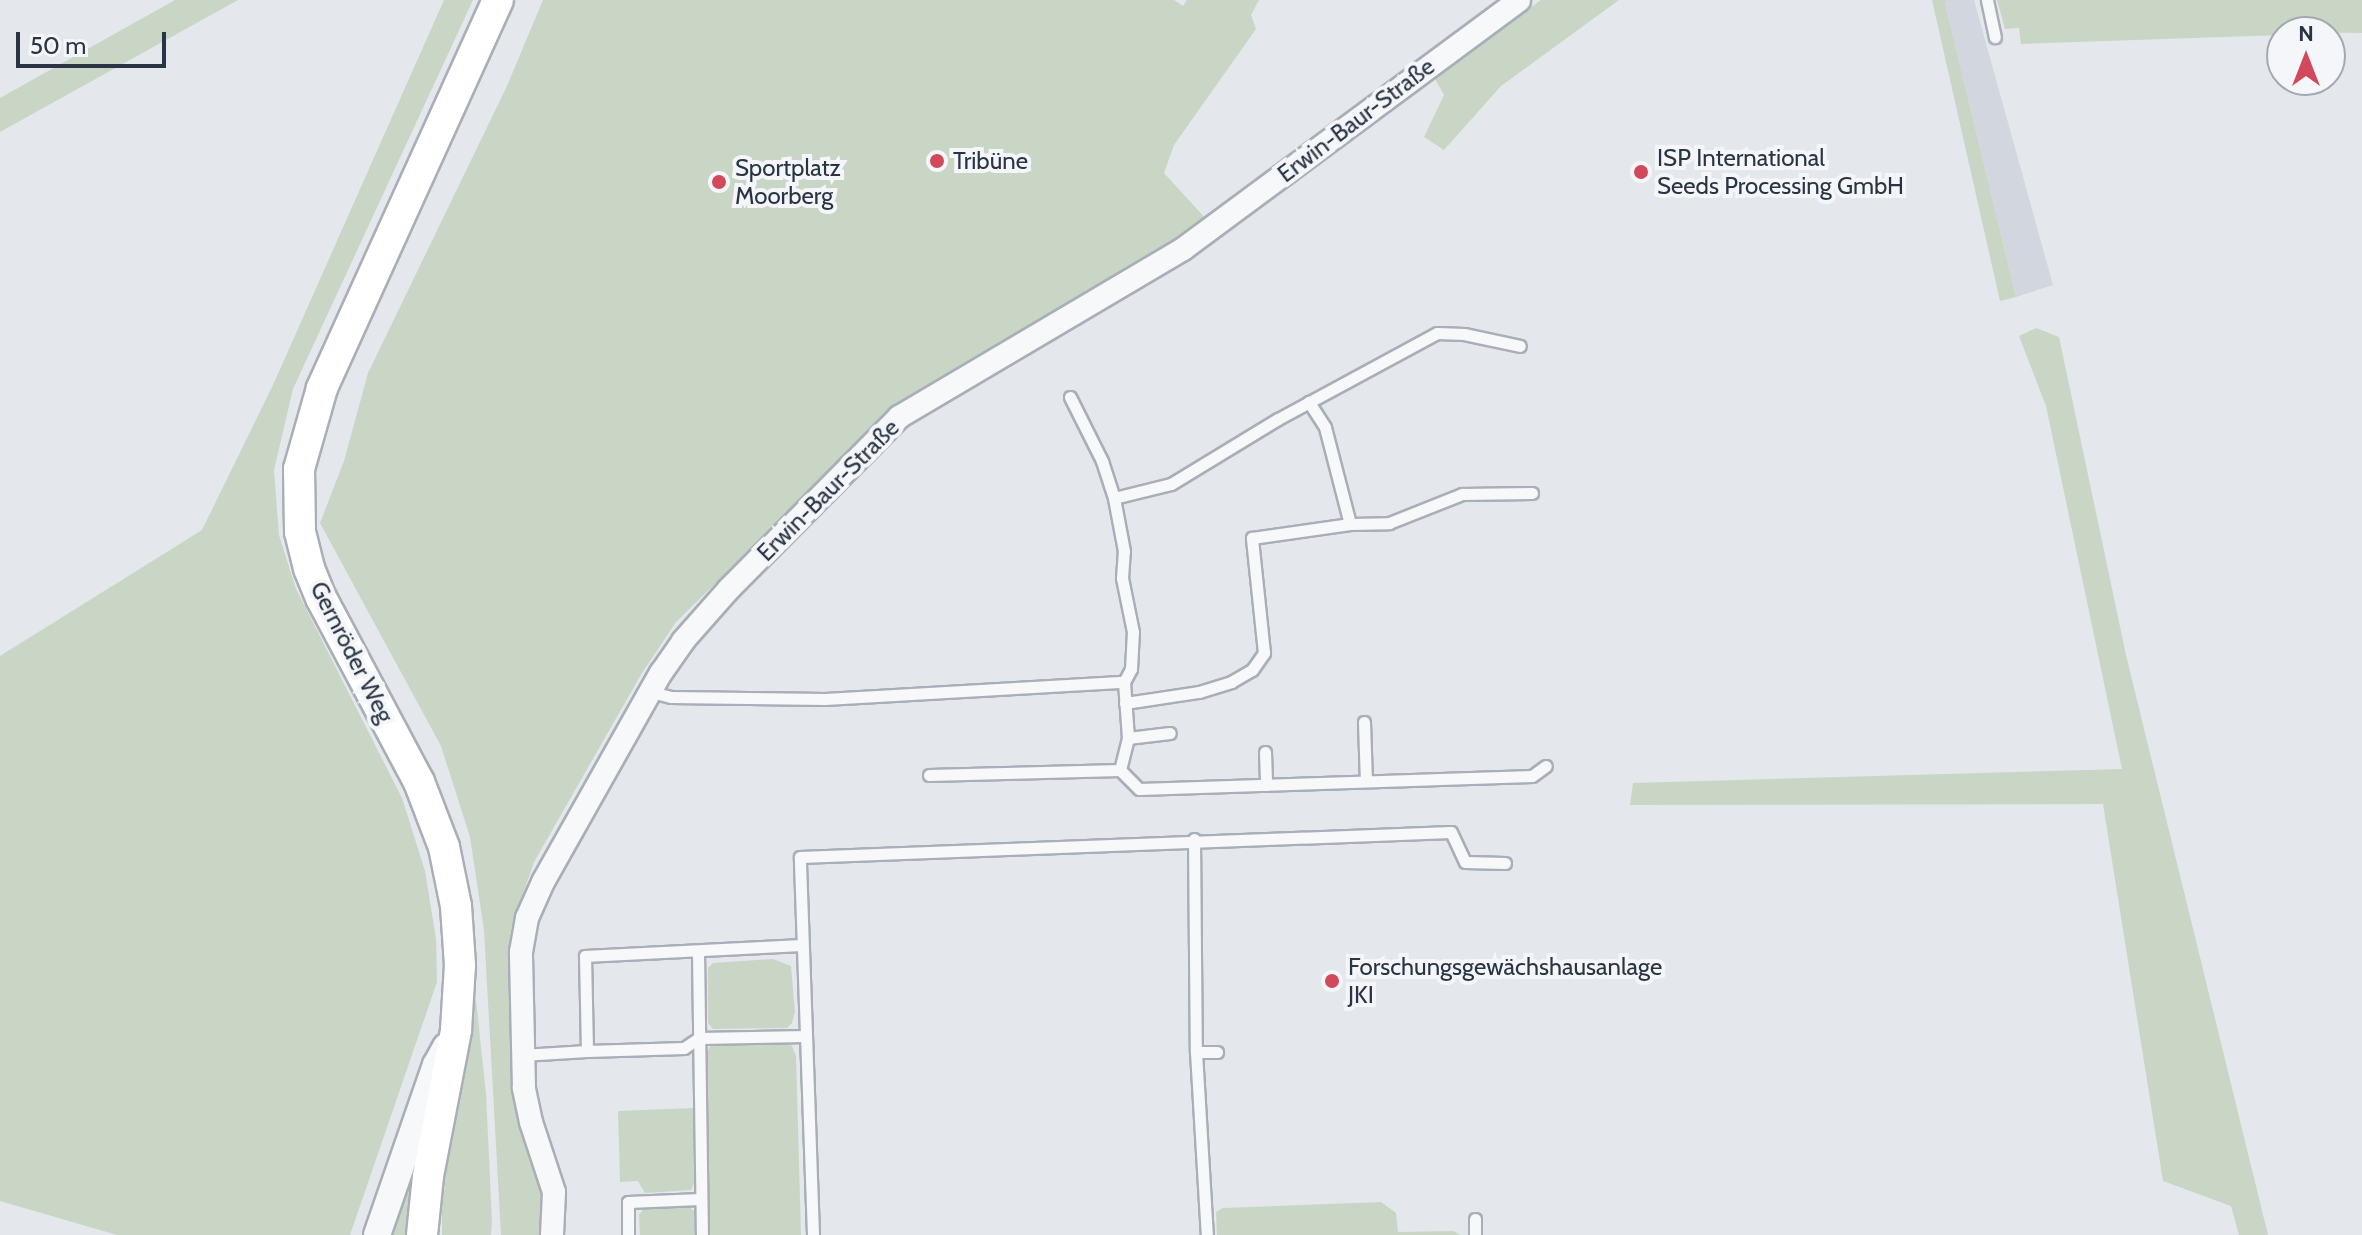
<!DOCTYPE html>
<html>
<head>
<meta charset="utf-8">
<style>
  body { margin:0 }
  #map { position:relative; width:2362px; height:1235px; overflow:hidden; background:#e4e7ec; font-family:Cabin,sans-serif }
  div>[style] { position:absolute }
  .built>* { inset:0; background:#d2d6de }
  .green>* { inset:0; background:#c9d6c5 }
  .roads { filter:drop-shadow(2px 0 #a9aeb7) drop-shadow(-2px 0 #a9aeb7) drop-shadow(0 2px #a9aeb7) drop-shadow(0 -2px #a9aeb7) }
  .service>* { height:11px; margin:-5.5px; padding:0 5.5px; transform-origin:5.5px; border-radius:5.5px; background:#f7f8fa }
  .minor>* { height:22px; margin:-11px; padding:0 11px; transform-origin:11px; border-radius:11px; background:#f7f8fa }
  .tertiary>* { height:26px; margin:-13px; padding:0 13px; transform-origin:13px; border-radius:13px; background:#f7f8fa }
  .secondary>* { height:30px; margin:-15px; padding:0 15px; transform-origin:15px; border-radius:15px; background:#fff }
  .dots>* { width:22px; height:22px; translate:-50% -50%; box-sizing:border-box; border:4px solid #f4f6f9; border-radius:50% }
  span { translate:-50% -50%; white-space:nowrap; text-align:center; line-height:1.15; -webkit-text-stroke:8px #f4f6f9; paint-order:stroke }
  .street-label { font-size:24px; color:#2b3445 }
  .poi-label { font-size:24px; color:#2b3445 }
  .left { translate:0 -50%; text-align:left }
  .north { position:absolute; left:2266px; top:16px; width:80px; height:80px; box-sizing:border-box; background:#f4f6f9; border:2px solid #a4a8b1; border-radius:50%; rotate:0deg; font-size:22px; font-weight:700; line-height:32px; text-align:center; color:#2b3445 }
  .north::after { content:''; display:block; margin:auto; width:28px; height:36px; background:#d1495b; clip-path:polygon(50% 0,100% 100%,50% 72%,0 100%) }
  .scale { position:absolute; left:16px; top:32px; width:150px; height:36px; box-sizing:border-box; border:4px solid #2b3445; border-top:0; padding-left:10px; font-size:24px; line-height:28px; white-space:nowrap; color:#2b3445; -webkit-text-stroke:6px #f4f6f9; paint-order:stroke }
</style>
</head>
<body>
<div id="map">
  <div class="built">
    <i style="clip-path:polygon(1949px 0,1974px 0,2053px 285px,2016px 297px,1945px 3px)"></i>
  </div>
  <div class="green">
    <i style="clip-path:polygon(175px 0,238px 0,0 132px,0 98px)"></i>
    <i style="clip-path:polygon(444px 0,473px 0,293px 389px,274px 470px,279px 535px,296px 589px,402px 798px,425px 871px,436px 939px,437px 982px,350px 1235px,117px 1235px,0 1201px,0 656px,202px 530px,273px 385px)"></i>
    <i style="clip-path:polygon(543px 0,1174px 0,1183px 6px,1187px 0,1259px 0,1251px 15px,1256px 29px,1174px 145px,1164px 173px,1206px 219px,880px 422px,676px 622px,642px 673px,534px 862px,511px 929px,510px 1019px,516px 1088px,546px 1200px,542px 1235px,501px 1235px,484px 930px,470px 837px,441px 746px,320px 523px,344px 461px,368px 373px,507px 86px)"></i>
    <i style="clip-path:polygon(1541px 0,1619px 0,1501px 86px,1444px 150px,1424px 137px,1444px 95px,1434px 77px)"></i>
    <i style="clip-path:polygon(1932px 0,1949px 0,1945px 3px,2016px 297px,2000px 301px)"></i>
    <i style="clip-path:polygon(1997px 0,2362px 0,2362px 33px,2282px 32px,2282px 35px,2021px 44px,2019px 28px,2005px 29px)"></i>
    <i style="clip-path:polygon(2036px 328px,2059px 337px,2126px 655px,2268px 1235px,2239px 1235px,2231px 1206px,2163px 1181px,2103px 804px,1630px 805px,1633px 783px,2122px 769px,2046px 406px,2019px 336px)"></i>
    <i style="clip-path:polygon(773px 959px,791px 966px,795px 1012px,792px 1023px,787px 1028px,713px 1029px,708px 1023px,708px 968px,713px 963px)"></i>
    <i style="clip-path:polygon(472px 962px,486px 1094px,492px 1222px,491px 1235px,442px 1235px,442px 1189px,465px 1063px)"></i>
    <i style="clip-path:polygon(784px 1041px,792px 1046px,796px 1056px,801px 1235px,709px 1235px,706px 1054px,711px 1045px)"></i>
    <i style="clip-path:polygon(432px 1108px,409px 1235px,387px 1235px)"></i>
    <i style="clip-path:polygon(693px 1108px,694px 1183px,691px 1190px,645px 1193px,638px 1181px,620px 1182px,618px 1111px)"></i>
    <i style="clip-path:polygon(1381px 1202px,1396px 1213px,1398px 1232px,1454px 1231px,1460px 1235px,1217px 1235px,1216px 1212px,1223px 1208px)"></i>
    <i style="clip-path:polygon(685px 1203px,695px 1212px,695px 1235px,640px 1235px,639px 1215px,644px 1208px)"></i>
  </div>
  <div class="roads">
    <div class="service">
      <i style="left:1987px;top:0;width:38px;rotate:78deg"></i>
      <i style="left:1070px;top:397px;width:72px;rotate:63.4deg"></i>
      <i style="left:1102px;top:461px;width:39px;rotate:72deg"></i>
      <i style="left:1114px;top:498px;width:59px;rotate:-13.8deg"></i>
      <i style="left:1171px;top:484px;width:125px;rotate:-31.3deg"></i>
      <i style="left:1278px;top:419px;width:181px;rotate:-28.4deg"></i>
      <i style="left:1437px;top:333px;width:27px;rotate:2deg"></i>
      <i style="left:1464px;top:334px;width:57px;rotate:12.1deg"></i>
      <i style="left:1350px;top:524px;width:39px;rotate:-1deg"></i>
      <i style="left:1389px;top:523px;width:79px;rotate:-21.7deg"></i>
      <i style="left:1462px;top:494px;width:70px;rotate:-0.8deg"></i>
      <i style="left:651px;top:692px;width:21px;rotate:14deg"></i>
      <i style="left:671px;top:697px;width:154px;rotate:0.7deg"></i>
      <i style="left:825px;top:699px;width:299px;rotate:-3.3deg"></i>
      <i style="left:1124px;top:682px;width:15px;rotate:-62deg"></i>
      <i style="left:1131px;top:669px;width:37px;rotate:-87deg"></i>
      <i style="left:1133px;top:632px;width:55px;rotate:-101.5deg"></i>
      <i style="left:1122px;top:578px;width:27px;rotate:-86deg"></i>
      <i style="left:1124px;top:551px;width:54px;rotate:-100.7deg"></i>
      <i style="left:1125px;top:703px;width:75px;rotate:-8.5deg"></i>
      <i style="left:1199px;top:692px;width:34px;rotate:-17deg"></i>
      <i style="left:1231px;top:682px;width:24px;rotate:-30deg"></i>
      <i style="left:1252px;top:670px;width:21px;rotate:-55deg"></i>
      <i style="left:1264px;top:653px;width:116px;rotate:-96deg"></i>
      <i style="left:1252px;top:538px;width:99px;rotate:-8.1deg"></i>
      <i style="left:1350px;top:524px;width:100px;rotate:-104.5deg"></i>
      <i style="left:1325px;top:427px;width:30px;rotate:-123deg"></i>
      <i style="left:1364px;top:722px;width:59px;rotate:88.1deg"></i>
      <i style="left:1128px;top:738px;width:42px;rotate:-6.8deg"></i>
      <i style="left:1265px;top:752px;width:33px;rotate:88deg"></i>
      <i style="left:1120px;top:770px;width:27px;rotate:45deg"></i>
      <i style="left:1139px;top:789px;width:393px;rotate:-1.9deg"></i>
      <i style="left:1532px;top:776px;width:17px;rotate:-36deg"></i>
      <i style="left:929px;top:775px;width:191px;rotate:-1.5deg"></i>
      <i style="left:1120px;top:770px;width:33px;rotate:-76deg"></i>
      <i style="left:1128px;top:738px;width:56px;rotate:-94.1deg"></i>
      <i style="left:1194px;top:839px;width:213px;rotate:89.5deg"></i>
      <i style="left:1196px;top:1052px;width:21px"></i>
      <i style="left:698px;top:952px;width:283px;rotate:89.2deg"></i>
      <i style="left:587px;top:1051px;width:97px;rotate:-1.8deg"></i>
      <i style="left:684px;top:1048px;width:18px;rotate:-34deg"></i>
      <i style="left:699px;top:1038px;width:107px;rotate:-1.1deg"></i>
      <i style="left:1196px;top:1052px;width:183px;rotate:86.6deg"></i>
      <i style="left:522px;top:1055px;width:65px;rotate:-3.5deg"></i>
      <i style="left:587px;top:1051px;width:95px;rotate:-91.2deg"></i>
      <i style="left:585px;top:956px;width:216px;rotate:-2.9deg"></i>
      <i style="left:628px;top:1235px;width:33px;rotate:-90deg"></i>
      <i style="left:628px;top:1202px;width:72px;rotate:-2.4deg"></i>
      <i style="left:813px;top:1235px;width:378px;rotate:-92deg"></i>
      <i style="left:800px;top:857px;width:651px;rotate:-2.2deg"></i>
      <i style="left:1451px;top:832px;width:33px;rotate:65deg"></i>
      <i style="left:1465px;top:862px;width:40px;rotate:1.4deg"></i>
      <i style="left:1475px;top:1235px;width:16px;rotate:-90deg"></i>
    </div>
    <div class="minor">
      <i style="left:552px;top:1235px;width:43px;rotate:-87.3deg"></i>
      <i style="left:554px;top:1192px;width:74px;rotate:-108.2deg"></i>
      <i style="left:531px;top:1122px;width:35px;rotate:-102deg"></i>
      <i style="left:524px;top:1088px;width:136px;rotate:-91.3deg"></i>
      <i style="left:521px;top:952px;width:35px;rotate:-80deg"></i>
      <i style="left:527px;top:918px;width:39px;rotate:-66deg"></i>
      <i style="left:543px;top:882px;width:240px;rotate:-60.6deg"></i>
      <i style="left:661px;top:673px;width:39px;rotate:-55deg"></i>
      <i style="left:683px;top:641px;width:69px;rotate:-48.5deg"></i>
      <i style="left:729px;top:589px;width:242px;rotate:-45.3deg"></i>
      <i style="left:899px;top:417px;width:330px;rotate:-30.6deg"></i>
      <i style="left:1183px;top:249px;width:418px;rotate:-36.5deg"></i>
    </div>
    <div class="tertiary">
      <i style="left:377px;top:1235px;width:180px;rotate:-70.9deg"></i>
      <i style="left:436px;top:1065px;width:21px;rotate:-61deg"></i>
    </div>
    <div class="secondary">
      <i style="left:422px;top:1235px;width:59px;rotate:-84.2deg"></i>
      <i style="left:428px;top:1176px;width:149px;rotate:-79.1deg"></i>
      <i style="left:456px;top:1030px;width:65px;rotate:-86.5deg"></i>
      <i style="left:460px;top:965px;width:59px;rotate:-93.9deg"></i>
      <i style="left:456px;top:906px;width:60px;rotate:-101.5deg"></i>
      <i style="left:444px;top:847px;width:70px;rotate:-111deg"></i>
      <i style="left:419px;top:782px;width:208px;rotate:-118deg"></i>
      <i style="left:321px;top:598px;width:32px;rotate:-112deg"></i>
      <i style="left:309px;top:568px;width:37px;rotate:-104deg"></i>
      <i style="left:300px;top:532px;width:63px;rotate:-90.9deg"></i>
      <i style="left:299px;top:469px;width:84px;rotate:-74.1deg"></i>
      <i style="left:322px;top:388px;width:426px;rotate:-65.6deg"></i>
    </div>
  </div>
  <div class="dots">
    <i style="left:937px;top:161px;background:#d1495b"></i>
    <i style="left:1641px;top:172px;background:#d1495b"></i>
    <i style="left:719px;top:182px;background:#d1495b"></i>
    <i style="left:1332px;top:981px;background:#d1495b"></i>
  </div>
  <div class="street-label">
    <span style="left:1356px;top:120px;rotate:-37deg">Erwin-Baur-Straße</span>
    <span style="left:828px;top:490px;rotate:-45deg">Erwin-Baur-Straße</span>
    <span style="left:352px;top:652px;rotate:63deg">Gernröder Weg</span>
  </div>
  <div class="poi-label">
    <span class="left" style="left:1657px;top:172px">ISP International<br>Seeds Processing GmbH</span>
    <span class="left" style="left:953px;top:161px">Tribüne</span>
    <span class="left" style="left:735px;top:182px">Sportplatz<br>Moorberg</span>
    <span class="left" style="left:1348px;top:981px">Forschungsgewächshausanlage<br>JKI</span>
  </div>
  <div class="north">N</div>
  <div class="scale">50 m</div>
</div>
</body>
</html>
